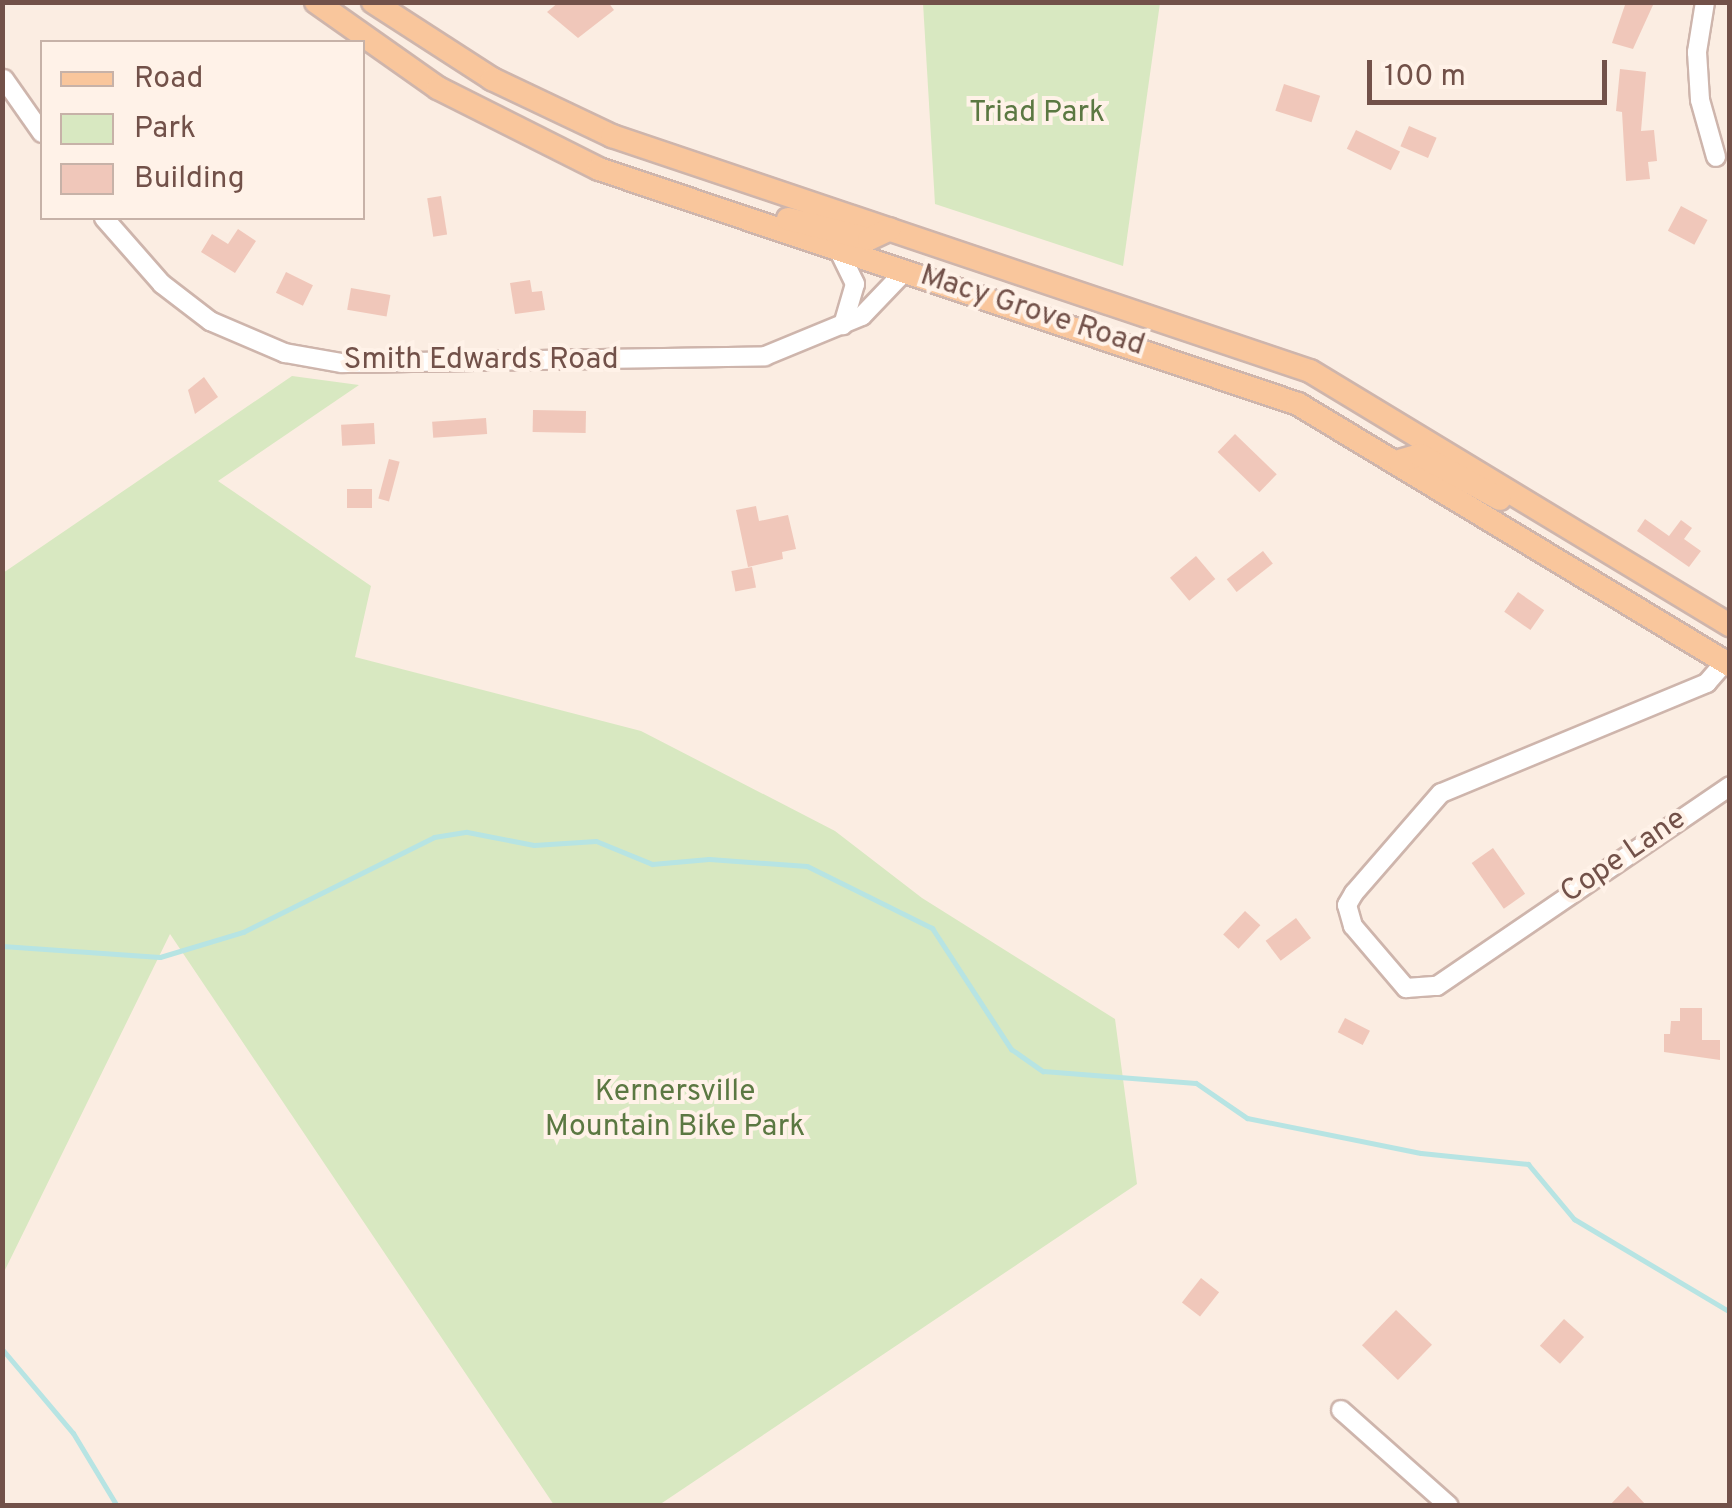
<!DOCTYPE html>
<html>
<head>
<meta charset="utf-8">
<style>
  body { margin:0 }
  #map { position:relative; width:1732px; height:1508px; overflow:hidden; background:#fbede2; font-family:Overpass,sans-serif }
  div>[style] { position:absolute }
  .green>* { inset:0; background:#d8e8c1 }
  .stream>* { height:5px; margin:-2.5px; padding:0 2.5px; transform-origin:2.5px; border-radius:2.5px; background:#b7e4e3 }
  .building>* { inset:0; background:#f0c7ba; transform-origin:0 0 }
  .roads { filter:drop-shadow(2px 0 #ceb5ac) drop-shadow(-2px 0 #ceb5ac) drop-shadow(0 2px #ceb5ac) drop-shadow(0 -2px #ceb5ac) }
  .minor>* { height:18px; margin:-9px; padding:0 9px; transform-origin:9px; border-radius:9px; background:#fff }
  .major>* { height:22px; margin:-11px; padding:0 11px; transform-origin:11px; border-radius:11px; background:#f9c69c }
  span { translate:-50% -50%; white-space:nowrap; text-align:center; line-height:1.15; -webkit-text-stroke:8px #fff2e8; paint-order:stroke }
  .park-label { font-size:30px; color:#5b7842 }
  .street-label { font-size:30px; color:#725149 }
  .frame { position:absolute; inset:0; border:5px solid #725149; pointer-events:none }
  .legend { position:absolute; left:40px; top:40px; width:325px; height:180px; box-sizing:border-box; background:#fff2e8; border:2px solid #c7b2a8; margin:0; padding:12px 18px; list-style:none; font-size:30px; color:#725149 }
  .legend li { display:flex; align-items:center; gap:20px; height:50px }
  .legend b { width:50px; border:2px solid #c7b2a8 }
  .scale { position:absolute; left:1367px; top:60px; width:240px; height:45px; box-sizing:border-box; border:5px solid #725149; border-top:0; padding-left:12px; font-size:30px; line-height:35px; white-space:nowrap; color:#725149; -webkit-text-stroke:8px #fff2e8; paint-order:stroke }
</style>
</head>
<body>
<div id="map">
  <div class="green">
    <i style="clip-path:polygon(923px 3px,1160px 3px,1123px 266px,935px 204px)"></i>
    <i style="clip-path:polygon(292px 376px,359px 385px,218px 481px,371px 586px,355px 657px,641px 731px,835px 831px,922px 898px,1115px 1019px,1137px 1184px,659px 1505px,554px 1505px,170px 934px,3px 1274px,3px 573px)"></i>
  </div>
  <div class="stream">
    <i style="left:2px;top:946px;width:158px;rotate:4deg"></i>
    <i style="left:160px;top:957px;width:87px;rotate:-16.8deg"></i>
    <i style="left:243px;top:932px;width:213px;rotate:-26.4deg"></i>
    <i style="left:434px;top:837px;width:33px;rotate:-9deg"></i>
    <i style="left:467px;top:832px;width:68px;rotate:11deg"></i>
    <i style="left:534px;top:845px;width:62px;rotate:-3.7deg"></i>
    <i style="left:596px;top:841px;width:61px;rotate:22.3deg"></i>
    <i style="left:652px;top:864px;width:57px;rotate:-5deg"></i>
    <i style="left:709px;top:859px;width:98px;rotate:4.1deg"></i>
    <i style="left:807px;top:866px;width:140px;rotate:26.4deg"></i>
    <i style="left:932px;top:928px;width:145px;rotate:56.9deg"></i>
    <i style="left:1011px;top:1049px;width:39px;rotate:35deg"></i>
    <i style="left:1043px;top:1071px;width:153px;rotate:4.5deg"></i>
    <i style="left:1196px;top:1083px;width:62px;rotate:34.5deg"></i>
    <i style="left:1247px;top:1118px;width:177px;rotate:11.4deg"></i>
    <i style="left:1421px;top:1153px;width:108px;rotate:5.9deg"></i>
    <i style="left:1528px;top:1164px;width:72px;rotate:50.1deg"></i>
    <i style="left:1574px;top:1219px;width:182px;rotate:30.8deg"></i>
    <i style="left:2px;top:1349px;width:110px;rotate:49.8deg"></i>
    <i style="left:73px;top:1433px;width:85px;rotate:58.9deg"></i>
  </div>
  <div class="building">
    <i style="clip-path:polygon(559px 2px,608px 2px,614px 10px,578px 38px,547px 12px)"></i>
    <i style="clip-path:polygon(1626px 2px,1653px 5px,1633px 49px,1612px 43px)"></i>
    <i style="clip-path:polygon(1620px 69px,1646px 72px,1641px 131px,1654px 130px,1657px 161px,1648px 162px,1650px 179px,1626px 181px,1622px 112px,1616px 111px)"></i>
    <i style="left:1284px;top:84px;width:38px;height:28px;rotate:18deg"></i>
    <i style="left:1409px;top:126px;width:30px;height:22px;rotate:23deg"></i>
    <i style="left:1356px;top:130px;width:49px;height:21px;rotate:26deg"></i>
    <i style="left:441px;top:196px;width:39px;height:14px;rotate:81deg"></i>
    <i style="left:1681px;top:206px;width:30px;height:28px;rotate:28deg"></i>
    <i style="clip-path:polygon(238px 229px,256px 241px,235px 273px,201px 252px,212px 234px,228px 244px)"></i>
    <i style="left:286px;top:272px;width:30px;height:23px;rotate:26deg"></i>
    <i style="clip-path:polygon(530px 280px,532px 292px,542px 291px,545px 310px,515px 314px,510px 283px)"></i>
    <i style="left:351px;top:288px;width:40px;height:22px;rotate:10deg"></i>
    <i style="clip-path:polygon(204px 377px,218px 397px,195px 414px,188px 390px)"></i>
    <i style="left:533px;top:410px;width:53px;height:22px;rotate:1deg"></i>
    <i style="left:486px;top:418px;width:16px;height:54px;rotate:86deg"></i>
    <i style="left:374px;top:423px;width:21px;height:33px;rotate:87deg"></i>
    <i style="left:1235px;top:434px;width:58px;height:25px;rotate:44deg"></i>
    <i style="left:389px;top:459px;width:11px;height:41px;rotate:15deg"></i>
    <i style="left:347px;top:489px;width:25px;height:19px"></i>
    <i style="clip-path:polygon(756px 506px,759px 521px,788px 515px,796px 549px,782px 552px,783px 559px,748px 567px,736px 510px)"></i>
    <i style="clip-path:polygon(1645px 519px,1669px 536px,1681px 520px,1692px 528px,1684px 539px,1701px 551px,1689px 567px,1637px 531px)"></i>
    <i style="left:1263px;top:551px;width:16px;height:46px;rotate:52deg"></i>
    <i style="left:1196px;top:556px;width:30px;height:34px;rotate:50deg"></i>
    <i style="left:752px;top:567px;width:21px;height:21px;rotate:79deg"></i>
    <i style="left:1518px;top:592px;width:32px;height:24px;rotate:35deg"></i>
    <i style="left:1493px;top:848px;width:56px;height:26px;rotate:55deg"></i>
    <i style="left:1245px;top:911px;width:21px;height:32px;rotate:43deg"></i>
    <i style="left:1296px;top:918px;width:25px;height:38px;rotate:53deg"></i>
    <i style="clip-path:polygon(1680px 1008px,1702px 1008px,1702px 1040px,1720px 1040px,1720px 1060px,1664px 1052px,1664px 1034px,1670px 1034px,1671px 1021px,1680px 1021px)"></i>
    <i style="left:1345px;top:1018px;width:28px;height:16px;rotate:27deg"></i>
    <i style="left:1201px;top:1278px;width:23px;height:31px;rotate:38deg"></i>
    <i style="left:1396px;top:1310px;width:50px;height:49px;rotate:44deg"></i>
    <i style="left:1564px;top:1319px;width:27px;height:36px;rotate:42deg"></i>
    <i style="clip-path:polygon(1628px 1486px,1647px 1506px,1609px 1506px)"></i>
  </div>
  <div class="roads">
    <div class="minor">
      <i style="left:1705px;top:2px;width:51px;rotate:99.1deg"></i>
      <i style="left:1697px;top:52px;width:48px;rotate:86.4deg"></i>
      <i style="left:1700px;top:100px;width:59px;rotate:74.3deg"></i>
      <i style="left:4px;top:79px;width:66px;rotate:54.9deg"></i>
      <i style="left:104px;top:218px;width:88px;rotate:48.7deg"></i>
      <i style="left:162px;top:284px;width:61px;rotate:37.6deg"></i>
      <i style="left:210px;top:321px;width:82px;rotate:23.1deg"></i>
      <i style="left:285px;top:353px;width:58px;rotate:10deg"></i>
      <i style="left:342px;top:363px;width:423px;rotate:-0.9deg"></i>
      <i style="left:765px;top:356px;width:105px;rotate:-22.4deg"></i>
      <i style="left:862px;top:316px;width:62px;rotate:-46.3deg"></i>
      <i style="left:838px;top:249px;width:39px;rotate:64deg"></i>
      <i style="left:855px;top:284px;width:43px;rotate:106.3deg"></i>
      <i style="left:1725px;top:662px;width:28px;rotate:131deg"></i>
      <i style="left:1707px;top:683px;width:288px;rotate:157.5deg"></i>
      <i style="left:1441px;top:793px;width:133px;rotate:131deg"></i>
      <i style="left:1354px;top:893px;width:14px;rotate:120deg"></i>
      <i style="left:1347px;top:905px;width:22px;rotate:74deg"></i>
      <i style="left:1353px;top:926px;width:82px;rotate:49.5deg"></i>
      <i style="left:1406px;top:988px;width:31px;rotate:-4deg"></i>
      <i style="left:1437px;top:986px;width:355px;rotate:-34.3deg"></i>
      <i style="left:1341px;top:1410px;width:144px;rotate:41.6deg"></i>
    </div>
    <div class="major">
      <i style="left:316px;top:2px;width:149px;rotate:35.2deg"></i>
      <i style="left:438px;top:88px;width:180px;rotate:26.7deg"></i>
      <i style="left:599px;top:169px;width:737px;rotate:18.58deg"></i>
      <i style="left:1298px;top:404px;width:505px;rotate:31.14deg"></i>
      <i style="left:373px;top:2px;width:142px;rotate:32.9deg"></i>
      <i style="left:492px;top:79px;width:133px;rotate:25.4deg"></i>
      <i style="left:612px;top:136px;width:736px;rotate:18.61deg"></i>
      <i style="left:1310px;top:371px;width:491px;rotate:31.2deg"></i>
      <i style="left:788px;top:219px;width:83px;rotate:13.9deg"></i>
      <i style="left:869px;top:239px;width:23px;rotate:-25deg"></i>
      <i style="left:1399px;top:461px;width:22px;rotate:-16deg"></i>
      <i style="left:1420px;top:455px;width:91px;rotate:28.8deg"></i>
    </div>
  </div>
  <div class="park-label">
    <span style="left:1037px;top:114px">Triad Park</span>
    <span style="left:675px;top:1110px">Kernersville<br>Mountain Bike Park</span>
  </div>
  <div class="street-label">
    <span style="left:1032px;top:312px;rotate:18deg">Macy Grove Road</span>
    <span style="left:481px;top:361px">Smith Edwards Road</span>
    <span style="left:1624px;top:857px;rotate:-34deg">Cope Lane</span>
  </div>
  <div class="frame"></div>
  <ul class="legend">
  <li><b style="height:12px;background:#f9c69c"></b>Road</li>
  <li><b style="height:28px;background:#d8e8c1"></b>Park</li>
  <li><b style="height:28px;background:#f0c7ba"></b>Building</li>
  </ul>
  <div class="scale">100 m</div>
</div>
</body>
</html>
